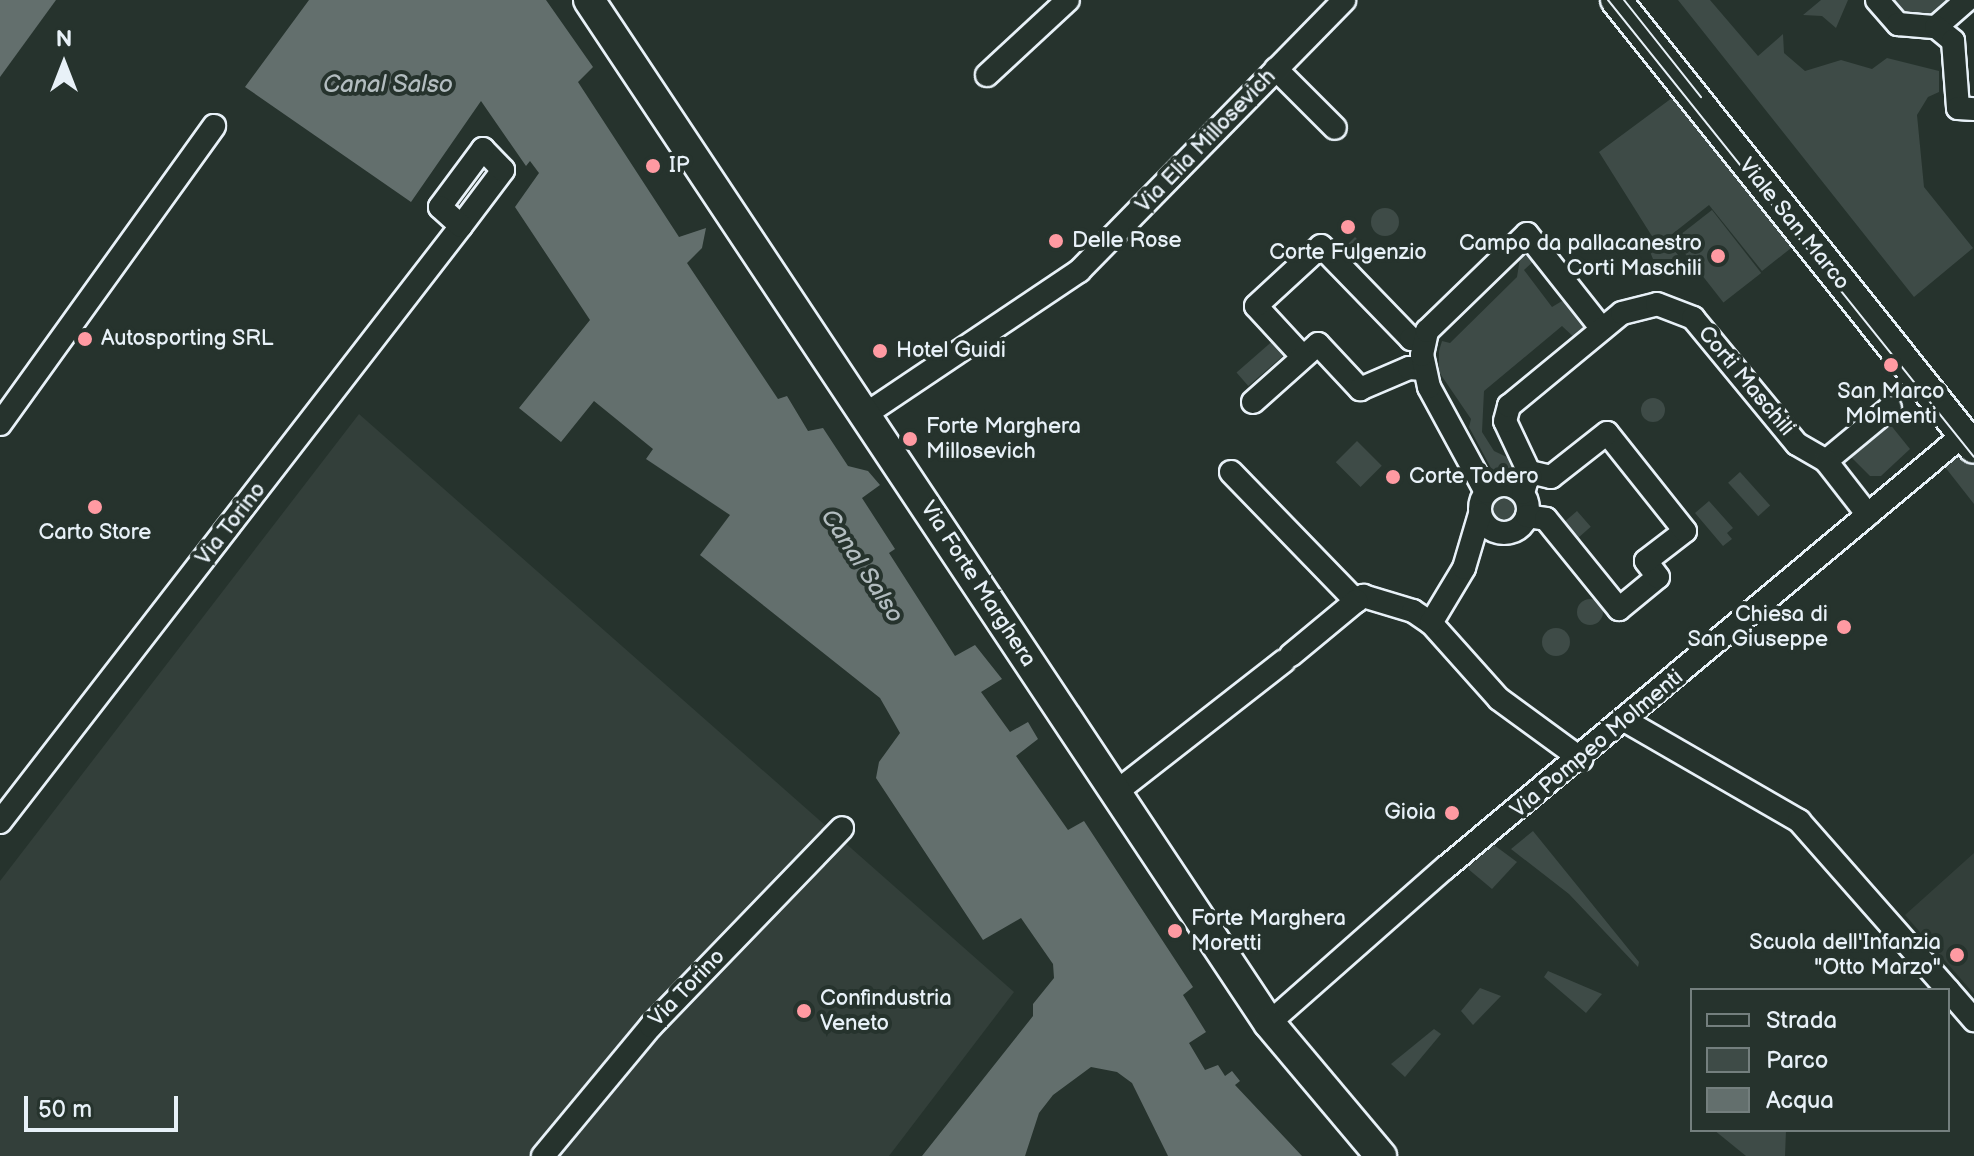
<!DOCTYPE html>
<html>
<head>
<meta charset="utf-8">
<style>
  body { margin:0 }
  #map { position:relative; width:1974px; height:1156px; overflow:hidden; background:#26332d; font-family:"Balsamiq Sans",sans-serif }
  div>[style] { position:absolute }
  .built>* { inset:0; background:#333f3a }
  .green>* { inset:0; background:#3e4b47; transform-origin:0 0 }
  .round { border-radius:50% }
  .water>* { inset:0; background:#636f6d }
  .roads { filter:drop-shadow(2px 0 #e8f1f8) drop-shadow(-2px 0 #e8f1f8) drop-shadow(0 2px #e8f1f8) drop-shadow(0 -2px #e8f1f8) }
  .street>* { height:22px; margin:-11px; padding:0 11px; transform-origin:11px; border-radius:11px; background:#26332d }
  .street>.ring { margin:-11px; padding:0; box-sizing:content-box; background:none; border:22px solid #26332d; border-radius:50% }
  .secondary>* { height:30px; margin:-15px; padding:0 15px; transform-origin:15px; border-radius:15px; background:#26332d }
  .tram>* { height:2px; margin:-1px; padding:0 1px; transform-origin:1px; border-radius:1px; background:#e8f1f8 }
  .dots>* { width:22px; height:22px; translate:-50% -50%; box-sizing:border-box; border:4px solid #26332d; border-radius:50% }
  span { translate:-50% -50%; white-space:nowrap; text-align:center; line-height:1.15; -webkit-text-stroke:8px #26332d; paint-order:stroke }
  .street-label { font-size:22px; color:#e8f1f8 }
  .poi-label { font-size:22px; color:#e8f1f8 }
  .left { translate:0 -50%; text-align:left }
  .right { translate:-100% -50%; text-align:right }
  .water-label { font-size:24px; color:#b3bdc0; font-style:italic }
  .legend { position:absolute; left:1690px; top:988px; width:260px; height:144px; box-sizing:border-box; background:#26332d; border:2px solid #747f7e; margin:0; padding:10px 14px; list-style:none; font-size:24px; color:#e8f1f8 }
  .legend li { display:flex; align-items:center; gap:16px; height:40px }
  .legend b { width:40px; border:2px solid #747f7e }
  .north { position:absolute; left:24px; top:24px; width:80px; height:80px; -webkit-text-stroke:6px #26332d; paint-order:stroke; rotate:0deg; font-size:22px; font-weight:700; line-height:32px; text-align:center; color:#e8f1f8 }
  .north::after { content:''; display:block; margin:auto; width:28px; height:36px; background:#e8f1f8; clip-path:polygon(50% 0,100% 100%,50% 72%,0 100%) }
  .scale { position:absolute; left:24px; top:1096px; width:154px; height:36px; box-sizing:border-box; border:4px solid #e8f1f8; border-top:0; padding-left:10px; font-size:24px; line-height:28px; white-space:nowrap; color:#e8f1f8; -webkit-text-stroke:6px #26332d; paint-order:stroke }
</style>
</head>
<body>
<div id="map">
  <div class="built">
    <i style="clip-path:polygon(359px 414px,1014px 992px,889px 1156px,0 1156px,0 881px)"></i>
    <i style="clip-path:polygon(1974px 853px,1974px 994px,1905px 915px)"></i>
  </div>
  <div class="green">
    <i style="clip-path:polygon(1678px 0,1710px 0,1758px 56px,1783px 34px,1784px 53px,1805px 71px,1841px 60px,1872px 69px,1887px 58px,1939px 71px,1939px 92px,1928px 97px,1917px 115px,1924px 187px,1973px 248px,1914px 297px)"></i>
    <i style="clip-path:polygon(1821px 0,1848px 0,1836px 28px,1822px 16px,1803px 15px)"></i>
    <i style="clip-path:polygon(1888px 0,1953px 0,1933px 17px,1901px 16px)"></i>
    <i style="clip-path:polygon(1676px 95px,1795px 245px,1762px 271px,1709px 205px,1666px 239px,1681px 259px,1653px 259px,1648px 247px,1655px 241px,1599px 152px)"></i>
    <i class="round" style="left:1371px;top:208px;width:28px;height:28px"></i>
    <i style="left:1712px;top:210px;width:80px;height:48px;rotate:52deg"></i>
    <i style="left:1355px;top:237px;width:24px;height:25px;rotate:45deg"></i>
    <i style="clip-path:polygon(1521px 252px,1536px 259px,1524px 270px,1552px 307px,1567px 298px,1592px 330px,1579px 342px,1562px 326px,1484px 391px,1482px 432px,1494px 451px,1511px 459px,1512px 469px,1504px 474px,1492px 470px,1469px 427px,1471px 419px,1439px 372px,1439px 351px,1442px 341px,1450px 343px,1517px 277px)"></i>
    <i style="left:1275px;top:339px;width:18px;height:51px;rotate:49deg"></i>
    <i class="round" style="left:1641px;top:398px;width:24px;height:24px"></i>
    <i style="clip-path:polygon(1889px 423px,1910px 449px,1881px 476px,1870px 476px,1850px 456px)"></i>
    <i style="left:1357px;top:441px;width:35px;height:30px;rotate:45deg"></i>
    <i style="clip-path:polygon(1964px 451px,1974px 464px,1974px 504px,1945px 467px)"></i>
    <i style="left:1740px;top:472px;width:45px;height:16px;rotate:48deg"></i>
    <i class="round" style="left:1489px;top:495px;width:28px;height:28px"></i>
    <i style="clip-path:polygon(1709px 501px,1733px 528px,1727px 533px,1732px 539px,1723px 546px,1695px 513px)"></i>
    <i style="left:1577px;top:511px;width:21px;height:21px;rotate:49deg"></i>
    <i class="round" style="left:1577px;top:599px;width:26px;height:26px"></i>
    <i class="round" style="left:1542px;top:628px;width:28px;height:28px"></i>
    <i style="clip-path:polygon(1533px 831px,1639px 962px,1638px 967px,1569px 894px,1511px 849px)"></i>
    <i style="clip-path:polygon(1494px 845px,1517px 862px,1492px 889px,1467px 868px)"></i>
    <i style="clip-path:polygon(1548px 971px,1602px 994px,1586px 1013px,1544px 977px)"></i>
    <i style="clip-path:polygon(1480px 988px,1501px 996px,1473px 1025px,1461px 1011px)"></i>
    <i style="clip-path:polygon(1434px 1029px,1441px 1034px,1405px 1077px,1391px 1064px)"></i>
    <i style="clip-path:polygon(1714px 1130px,1786px 1130px,1785px 1156px,1746px 1156px)"></i>
  </div>
  <div class="water">
    <i style="clip-path:polygon(0 0,56px 0,0 77px)"></i>
    <i style="clip-path:polygon(309px 0,546px 0,593px 67px,578px 82px,679px 237px,706px 228px,702px 248px,687px 263px,778px 399px,787px 396px,808px 431px,823px 428px,848px 466px,868px 471px,880px 485px,862px 498px,895px 549px,889px 553px,955px 656px,975px 645px,1002px 679px,981px 692px,1010px 732px,1028px 722px,1038px 739px,1016px 756px,1068px 830px,1084px 821px,1193px 987px,1183px 995px,1206px 1032px,1189px 1043px,1205px 1070px,1218px 1065px,1225px 1076px,1232px 1071px,1240px 1081px,1235px 1085px,1302px 1156px,1168px 1156px,1132px 1083px,1117px 1072px,1091px 1067px,1053px 1095px,1039px 1113px,1025px 1156px,922px 1156px,1033px 1016px,1033px 1004px,1054px 978px,1053px 964px,1021px 918px,983px 940px,876px 778px,879px 762px,900px 733px,880px 698px,700px 555px,730px 515px,646px 459px,653px 449px,594px 401px,561px 442px,519px 408px,590px 320px,515px 207px,539px 173px,530px 161px,526px 166px,481px 101px,411px 202px,245px 87px)"></i>
  </div>
  <div class="roads">
    <div class="street">
      <i style="left:1877px;top:0;width:32px;rotate:49deg"></i>
      <i style="left:1898px;top:24px;width:38px;rotate:5deg"></i>
      <i style="left:1936px;top:27px;width:41px;rotate:-41.1deg"></i>
      <i style="left:1936px;top:27px;width:22px;rotate:39deg"></i>
      <i style="left:1953px;top:41px;width:67px;rotate:85.7deg"></i>
      <i style="left:1958px;top:108px;width:16px;rotate:4deg"></i>
      <i style="left:1276px;top:69px;width:83px;rotate:45deg"></i>
      <i style="left:987px;top:75px;width:110px;rotate:-42.8deg"></i>
      <i style="left:1303px;top:357px;width:69px;rotate:-132.7deg"></i>
      <i style="left:1256px;top:306px;width:88px;rotate:-42.7deg"></i>
      <i style="left:1321px;top:246px;width:129px;rotate:45.9deg"></i>
      <i style="left:1411px;top:339px;width:13px;rotate:4deg"></i>
      <i style="left:1253px;top:402px;width:87px;rotate:-41.7deg"></i>
      <i style="left:1318px;top:344px;width:62px;rotate:47deg"></i>
      <i style="left:1360px;top:389px;width:53px;rotate:-23.2deg"></i>
      <i style="left:1409px;top:368px;width:14px;rotate:4deg"></i>
      <i style="left:866px;top:414px;width:257px;rotate:-33.9deg"></i>
      <i style="left:1079px;top:271px;width:379px;rotate:-45.6deg"></i>
      <i style="left:0;top:424px;width:367px;rotate:-54.3deg"></i>
      <i style="left:1826px;top:461px;width:83px;rotate:-39.6deg"></i>
      <i style="left:1231px;top:472px;width:180px;rotate:45.9deg"></i>
      <i style="left:1356px;top:601px;width:9px;rotate:-36deg"></i>
      <i style="left:1363px;top:596px;width:52px;rotate:16.7deg"></i>
      <i style="left:1413px;top:611px;width:22px;rotate:34deg"></i>
      <i style="left:1431px;top:623px;width:102px;rotate:48.2deg"></i>
      <i style="left:1499px;top:699px;width:102px;rotate:36.2deg"></i>
      <i class="ring" style="left:1480px;top:485px;width:26px;height:26px"></i>
      <i style="left:1486px;top:492px;width:119px;rotate:-118.5deg"></i>
      <i style="left:1429px;top:387px;width:33px;rotate:-102deg"></i>
      <i style="left:1422px;top:355px;width:25px;rotate:-78deg"></i>
      <i style="left:1427px;top:331px;width:139px;rotate:-44.1deg"></i>
      <i style="left:1527px;top:234px;width:121px;rotate:51.7deg"></i>
      <i style="left:1523px;top:493px;width:22px;rotate:-74deg"></i>
      <i style="left:1529px;top:472px;width:56px;rotate:-115.2deg"></i>
      <i style="left:1505px;top:421px;width:16px;rotate:-75deg"></i>
      <i style="left:1509px;top:406px;width:146px;rotate:-39.5deg"></i>
      <i style="left:1622px;top:313px;width:36px;rotate:-14deg"></i>
      <i style="left:1657px;top:304px;width:39px;rotate:21deg"></i>
      <i style="left:1693px;top:318px;width:163px;rotate:50.5deg"></i>
      <i style="left:1797px;top:444px;width:34px;rotate:30deg"></i>
      <i style="left:1826px;top:461px;width:68px;rotate:52.1deg"></i>
      <i style="left:1527px;top:516px;width:19px;rotate:9deg"></i>
      <i style="left:1546px;top:519px;width:116px;rotate:51deg"></i>
      <i style="left:1619px;top:609px;width:50px;rotate:-39.4deg"></i>
      <i style="left:1658px;top:577px;width:20px;rotate:-127deg"></i>
      <i style="left:1646px;top:561px;width:49px;rotate:-37.6deg"></i>
      <i style="left:1685px;top:531px;width:125px;rotate:-128.5deg"></i>
      <i style="left:1607px;top:433px;width:71px;rotate:141.8deg"></i>
      <i style="left:1551px;top:477px;width:23px;rotate:-167deg"></i>
      <i style="left:1431px;top:623px;width:64px;rotate:-59deg"></i>
      <i style="left:1464px;top:568px;width:56px;rotate:-73.5deg"></i>
      <i style="left:1291px;top:655px;width:85px;rotate:-39.7deg"></i>
      <i style="left:1626px;top:721px;width:200px;rotate:30deg"></i>
      <i style="left:1799px;top:821px;width:225px;rotate:48.6deg"></i>
      <i style="left:1115px;top:793px;width:214px;rotate:-38deg"></i>
      <i style="left:0;top:822px;width:753px;rotate:-52.28deg"></i>
      <i style="left:461px;top:226px;width:70px;rotate:-53.1deg"></i>
      <i style="left:503px;top:170px;width:29px;rotate:-134deg"></i>
      <i style="left:483px;top:149px;width:72px;rotate:126.6deg"></i>
      <i style="left:440px;top:207px;width:28px;rotate:42deg"></i>
      <i style="left:1948px;top:990px;width:40px;rotate:49deg"></i>
      <i style="left:1269px;top:1023px;width:235px;rotate:-41.4deg"></i>
      <i style="left:1445px;top:868px;width:675px;rotate:-39.89deg"></i>
      <i style="left:543px;top:1156px;width:169px;rotate:-50.3deg"></i>
      <i style="left:651px;top:1026px;width:275px;rotate:-46deg"></i>
    </div>
    <div class="secondary">
      <i style="left:589px;top:0;width:1228px;rotate:56.39deg"></i>
      <i style="left:1269px;top:1023px;width:174px;rotate:49.9deg"></i>
      <i style="left:1616px;top:0;width:573px;rotate:51.37deg"></i>
    </div>
  </div>
  <div class="tram">
    <i style="left:1608px;top:0;width:585px;rotate:51.31deg"></i>
    <i style="left:1624px;top:0;width:124px;rotate:51.6deg"></i>
  </div>
  <div class="dots">
    <i style="left:653px;top:166px;background:#ff9aa2"></i>
    <i style="left:1348px;top:227px;background:#ff9aa2"></i>
    <i style="left:1056px;top:241px;background:#ff9aa2"></i>
    <i style="left:1718px;top:256px;background:#ff9aa2"></i>
    <i style="left:85px;top:339px;background:#ff9aa2"></i>
    <i style="left:880px;top:351px;background:#ff9aa2"></i>
    <i style="left:1891px;top:365px;background:#ff9aa2"></i>
    <i style="left:910px;top:439px;background:#ff9aa2"></i>
    <i style="left:1393px;top:477px;background:#ff9aa2"></i>
    <i style="left:95px;top:507px;background:#ff9aa2"></i>
    <i style="left:1844px;top:627px;background:#ff9aa2"></i>
    <i style="left:1452px;top:813px;background:#ff9aa2"></i>
    <i style="left:1175px;top:931px;background:#ff9aa2"></i>
    <i style="left:1957px;top:955px;background:#ff9aa2"></i>
    <i style="left:804px;top:1011px;background:#ff9aa2"></i>
  </div>
  <div class="street-label">
    <span style="left:1206px;top:141px;rotate:-46deg">Via Elia Millosevich</span>
    <span style="left:1794px;top:224px;rotate:51deg">Viale San Marco</span>
    <span style="left:1746px;top:381px;rotate:50deg">Corti Maschili</span>
    <span style="left:231px;top:524px;rotate:-52deg">Via Torino</span>
    <span style="left:978px;top:584px;rotate:57deg">Via Forte Marghera</span>
    <span style="left:1597px;top:744px;rotate:-40deg">Via Pompeo Molmenti</span>
    <span style="left:687px;top:988px;rotate:-46deg">Via Torino</span>
  </div>
  <div class="poi-label">
    <span class="left" style="left:669px;top:166px">IP</span>
    <span class="left" style="left:1072px;top:241px">Delle Rose</span>
    <span class="right" style="left:1702px;top:256px">Campo da pallacanestro<br>Corti Maschili</span>
    <span style="left:1348px;top:253px">Corte Fulgenzio</span>
    <span class="left" style="left:101px;top:339px">Autosporting SRL</span>
    <span class="left" style="left:896px;top:351px">Hotel Guidi</span>
    <span style="left:1891px;top:404px">San Marco<br>Molmenti</span>
    <span class="left" style="left:926px;top:439px">Forte Marghera<br>Millosevich</span>
    <span class="left" style="left:1409px;top:477px">Corte Todero</span>
    <span style="left:95px;top:533px">Carto Store</span>
    <span class="right" style="left:1828px;top:627px">Chiesa di<br>San Giuseppe</span>
    <span class="right" style="left:1436px;top:813px">Gioia</span>
    <span class="left" style="left:1191px;top:931px">Forte Marghera<br>Moretti</span>
    <span class="right" style="left:1941px;top:955px">Scuola dell'Infanzia<br>"Otto Marzo"</span>
    <span class="left" style="left:820px;top:1011px">Confindustria<br>Veneto</span>
  </div>
  <div class="water-label">
    <span style="left:388px;top:85px">Canal Salso</span>
    <span style="left:862px;top:566px;rotate:57deg">Canal Salso</span>
  </div>
  <ul class="legend">
  <li><b style="height:10px;background:#26332d"></b>Strada</li>
  <li><b style="height:22px;background:#3e4b47"></b>Parco</li>
  <li><b style="height:22px;background:#636f6d"></b>Acqua</li>
  </ul>
  <div class="north">N</div>
  <div class="scale">50 m</div>
</div>
</body>
</html>
